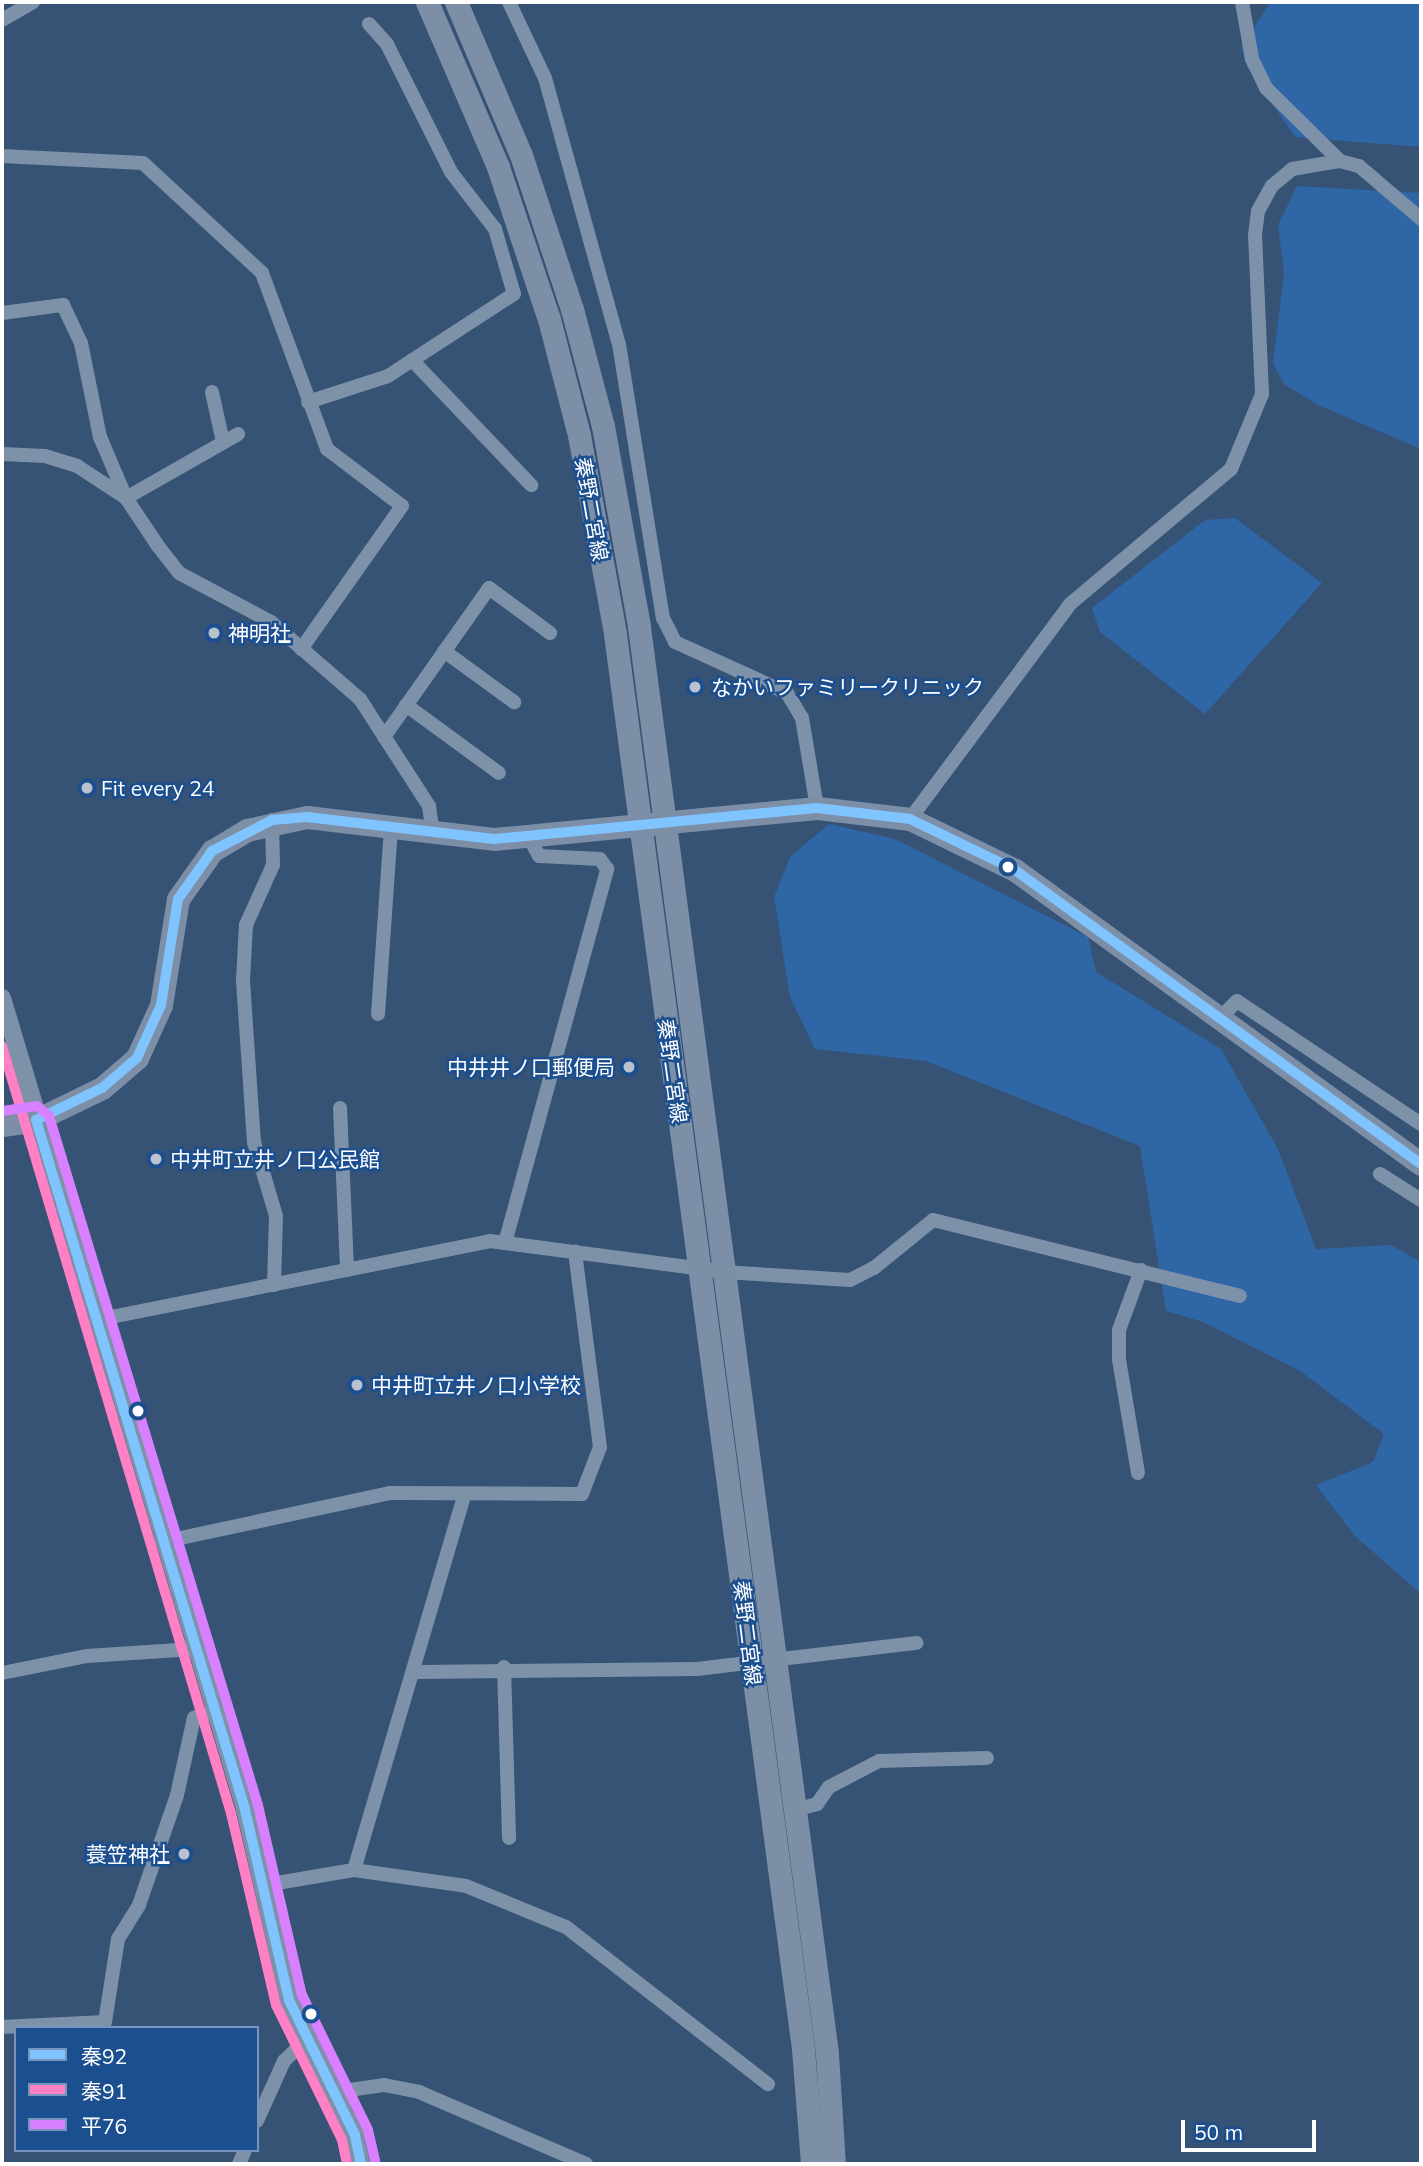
<!DOCTYPE html>
<html>
<head>
<meta charset="utf-8">
<style>
  body { margin:0 }
  #map { position:relative; width:1423px; height:2166px; overflow:hidden; background:#365274; font-family:Mulish,"Noto Sans JP",sans-serif }
  div>[style] { position:absolute }
  .green>* { inset:0; background:#2f66a5 }
  .minor>* { height:14px; margin:-7px; padding:0 7px; transform-origin:7px; border-radius:7px; background:#7d92a8 }
  .tertiary>* { height:18px; margin:-9px; padding:0 9px; transform-origin:9px; border-radius:9px; background:#7d92a8 }
  .primary>* { height:23px; margin:-11.5px; padding:0 11.5px; transform-origin:11.5px; border-radius:11.5px; background:#7d8ea7 }
  .bus-1>* { height:10px; margin:-5px; padding:0 5px; transform-origin:5px; border-radius:5px; background:#80c4ff }
  .bus-2>* { height:10px; margin:-5px; padding:0 5px; transform-origin:5px; border-radius:5px; background:#ff80c5 }
  .bus-3>* { height:10px; margin:-5px; padding:0 5px; transform-origin:5px; border-radius:5px; background:#d880ff }
  .dots>* { width:19px; height:19px; translate:-50% -50%; box-sizing:border-box; border:4px solid #1b4f8f; border-radius:50% }
  span { translate:-50% -50%; white-space:nowrap; text-align:center; line-height:1.15; -webkit-text-stroke:5px #1b4f8f; paint-order:stroke }
  .street-label { font-size:21px; color:#fff }
  .poi-label { font-size:21px; color:#fff }
  .left { translate:0 -50%; text-align:left }
  .right { translate:-100% -50%; text-align:right }
  .frame { position:absolute; inset:0; border:4px solid #fff; pointer-events:none }
  .legend { position:absolute; left:14px; top:2026px; width:245px; height:126px; box-sizing:border-box; background:#1b4f8f; border:2px solid #7695bc; margin:0; padding:9px 12px; list-style:none; font-size:21px; color:#fff }
  .legend li { display:flex; align-items:center; gap:14px; height:35px }
  .legend b { width:35px; border:2px solid #7695bc }
  .scale { position:absolute; left:1181px; top:2120px; width:135px; height:32px; box-sizing:border-box; border:4px solid #fff; border-top:0; padding-left:9px; font-size:21px; line-height:24px; white-space:nowrap; color:#fff; -webkit-text-stroke:5px #1b4f8f; paint-order:stroke }
</style>
</head>
<body>
<div id="map">
  <div class="green">
    <i style="clip-path:polygon(1271px 2px,1421px 2px,1421px 147px,1295px 137px,1247px 67px,1241px 47px)"></i>
    <i style="clip-path:polygon(1297px 186px,1421px 193px,1421px 449px,1318px 405px,1284px 384px,1273px 363px,1284px 273px,1278px 225px)"></i>
    <i style="clip-path:polygon(1235px 518px,1322px 583px,1205px 714px,1100px 632px,1092px 608px,1205px 520px)"></i>
    <i style="clip-path:polygon(829px 824px,895px 839px,1088px 937px,1096px 972px,1221px 1049px,1278px 1149px,1316px 1249px,1391px 1245px,1421px 1262px,1421px 1594px,1354px 1535px,1316px 1485px,1373px 1462px,1384px 1434px,1300px 1371px,1203px 1322px,1166px 1311px,1140px 1146px,926px 1061px,815px 1049px,790px 997px,774px 897px,790px 857px)"></i>
  </div>
  <div class="minor">
    <i style="left:509px;top:2px;width:84px;rotate:64.7deg"></i>
    <i style="left:545px;top:78px;width:276px;rotate:74.5deg"></i>
    <i style="left:619px;top:344px;width:278px;rotate:80.9deg"></i>
    <i style="left:663px;top:618px;width:27px;rotate:63deg"></i>
    <i style="left:675px;top:642px;width:123px;rotate:24.5deg"></i>
    <i style="left:787px;top:693px;width:29px;rotate:59deg"></i>
    <i style="left:802px;top:718px;width:91px;rotate:80.5deg"></i>
    <i style="left:1242px;top:2px;width:58px;rotate:80deg"></i>
    <i style="left:1252px;top:59px;width:32px;rotate:64deg"></i>
    <i style="left:1266px;top:88px;width:104px;rotate:44.6deg"></i>
    <i style="left:2px;top:20px;width:36px;rotate:-30deg"></i>
    <i style="left:2px;top:156px;width:141px;rotate:2.8deg"></i>
    <i style="left:143px;top:163px;width:162px;rotate:42.7deg"></i>
    <i style="left:262px;top:273px;width:188px;rotate:69.7deg"></i>
    <i style="left:327px;top:449px;width:94px;rotate:37.2deg"></i>
    <i style="left:402px;top:506px;width:175px;rotate:125.2deg"></i>
    <i style="left:2px;top:313px;width:62px;rotate:-7.5deg"></i>
    <i style="left:63px;top:305px;width:42px;rotate:64.7deg"></i>
    <i style="left:81px;top:343px;width:96px;rotate:78.6deg"></i>
    <i style="left:100px;top:437px;width:66px;rotate:66.9deg"></i>
    <i style="left:126px;top:498px;width:58px;rotate:56.3deg"></i>
    <i style="left:158px;top:546px;width:34px;rotate:52deg"></i>
    <i style="left:179px;top:573px;width:104px;rotate:28deg"></i>
    <i style="left:271px;top:622px;width:118px;rotate:40.9deg"></i>
    <i style="left:360px;top:699px;width:127px;rotate:57.2deg"></i>
    <i style="left:429px;top:806px;width:28px;rotate:82deg"></i>
    <i style="left:412px;top:360px;width:173px;rotate:46.4deg"></i>
    <i style="left:212px;top:392px;width:51px;rotate:77.6deg"></i>
    <i style="left:308px;top:402px;width:84px;rotate:-18deg"></i>
    <i style="left:388px;top:376px;width:150px;rotate:-33.1deg"></i>
    <i style="left:514px;top:294px;width:68px;rotate:-106.3deg"></i>
    <i style="left:495px;top:229px;width:72px;rotate:-127.7deg"></i>
    <i style="left:451px;top:172px;width:143px;rotate:-116.6deg"></i>
    <i style="left:387px;top:44px;width:27px;rotate:-132deg"></i>
    <i style="left:2px;top:454px;width:43px;rotate:2.7deg"></i>
    <i style="left:45px;top:456px;width:34px;rotate:17deg"></i>
    <i style="left:77px;top:466px;width:59px;rotate:33.1deg"></i>
    <i style="left:126px;top:498px;width:129px;rotate:-29.7deg"></i>
    <i style="left:444px;top:651px;width:87px;rotate:36.1deg"></i>
    <i style="left:406px;top:705px;width:115px;rotate:36.2deg"></i>
    <i style="left:384px;top:737px;width:182px;rotate:-54.8deg"></i>
    <i style="left:489px;top:588px;width:76px;rotate:36.4deg"></i>
    <i style="left:910px;top:819px;width:268px;rotate:-53.3deg"></i>
    <i style="left:1070px;top:604px;width:210px;rotate:-40deg"></i>
    <i style="left:1231px;top:469px;width:81px;rotate:-67.5deg"></i>
    <i style="left:1262px;top:394px;width:159px;rotate:-92.5deg"></i>
    <i style="left:1255px;top:235px;width:24px;rotate:-83deg"></i>
    <i style="left:1258px;top:211px;width:29px;rotate:-61deg"></i>
    <i style="left:1272px;top:186px;width:26px;rotate:-40deg"></i>
    <i style="left:1292px;top:169px;width:49px;rotate:-9.5deg"></i>
    <i style="left:1340px;top:161px;width:20px;rotate:15deg"></i>
    <i style="left:1359px;top:166px;width:82px;rotate:40.5deg"></i>
    <i style="left:272px;top:820px;width:45px;rotate:88.7deg"></i>
    <i style="left:273px;top:865px;width:66px;rotate:114.2deg"></i>
    <i style="left:246px;top:925px;width:56px;rotate:93.1deg"></i>
    <i style="left:243px;top:981px;width:161px;rotate:86.1deg"></i>
    <i style="left:254px;top:1142px;width:77px;rotate:73.4deg"></i>
    <i style="left:276px;top:1216px;width:69px;rotate:91.7deg"></i>
    <i style="left:378px;top:1014px;width:186px;rotate:-86deg"></i>
    <i style="left:1219px;top:1019px;width:25px;rotate:-45deg"></i>
    <i style="left:1237px;top:1001px;width:221px;rotate:33.8deg"></i>
    <i style="left:340px;top:1108px;width:162px;rotate:87.5deg"></i>
    <i style="left:1380px;top:1174px;width:49px;rotate:32.4deg"></i>
    <i style="left:505px;top:1243px;width:388px;rotate:-74.7deg"></i>
    <i style="left:607px;top:869px;width:12px;rotate:-125deg"></i>
    <i style="left:600px;top:859px;width:61px;rotate:-177.2deg"></i>
    <i style="left:539px;top:856px;width:21px;rotate:-118deg"></i>
    <i style="left:96px;top:1320px;width:402px;rotate:-11.3deg"></i>
    <i style="left:490px;top:1241px;width:236px;rotate:7.5deg"></i>
    <i style="left:724px;top:1272px;width:126px;rotate:3.6deg"></i>
    <i style="left:850px;top:1280px;width:27px;rotate:-27deg"></i>
    <i style="left:874px;top:1268px;width:76px;rotate:-39.1deg"></i>
    <i style="left:933px;top:1220px;width:316px;rotate:13.9deg"></i>
    <i style="left:1138px;top:1473px;width:116px;rotate:-99.5deg"></i>
    <i style="left:1119px;top:1359px;width:29px;rotate:-90deg"></i>
    <i style="left:1119px;top:1330px;width:64px;rotate:-69.9deg"></i>
    <i style="left:162px;top:1542px;width:234px;rotate:-12.1deg"></i>
    <i style="left:391px;top:1493px;width:191px;rotate:0.3deg"></i>
    <i style="left:582px;top:1494px;width:50px;rotate:-69deg"></i>
    <i style="left:600px;top:1447px;width:197px;rotate:-97.3deg"></i>
    <i style="left:504px;top:1667px;width:171px;rotate:88.3deg"></i>
    <i style="left:417px;top:1672px;width:280px;rotate:-0.6deg"></i>
    <i style="left:697px;top:1669px;width:221px;rotate:-6.8deg"></i>
    <i style="left:2px;top:1673px;width:87px;rotate:-11.3deg"></i>
    <i style="left:87px;top:1656px;width:107px;rotate:-3.7deg"></i>
    <i style="left:795px;top:1810px;width:23px;rotate:-15deg"></i>
    <i style="left:817px;top:1804px;width:21px;rotate:-55deg"></i>
    <i style="left:829px;top:1787px;width:56px;rotate:-27.5deg"></i>
    <i style="left:879px;top:1761px;width:108px;rotate:-1.6deg"></i>
    <i style="left:354px;top:1870px;width:390px;rotate:-73.6deg"></i>
    <i style="left:265px;top:1885px;width:90px;rotate:-9.6deg"></i>
    <i style="left:354px;top:1870px;width:113px;rotate:8.1deg"></i>
    <i style="left:466px;top:1886px;width:108px;rotate:22.3deg"></i>
    <i style="left:566px;top:1927px;width:256px;rotate:37.9deg"></i>
    <i style="left:2px;top:2027px;width:103px;rotate:-2.8deg"></i>
    <i style="left:105px;top:2022px;width:84px;rotate:-81.1deg"></i>
    <i style="left:118px;top:1939px;width:40px;rotate:-58deg"></i>
    <i style="left:139px;top:1905px;width:116px;rotate:-70.9deg"></i>
    <i style="left:177px;top:1795px;width:79px;rotate:-77.6deg"></i>
    <i style="left:194px;top:1718px;width:21px;rotate:-17deg"></i>
    <i style="left:335px;top:2092px;width:49px;rotate:-8.1deg"></i>
    <i style="left:384px;top:2085px;width:36px;rotate:11deg"></i>
    <i style="left:419px;top:2092px;width:182px;rotate:23.3deg"></i>
    <i style="left:257px;top:2121px;width:66px;rotate:-65.8deg"></i>
    <i style="left:284px;top:2061px;width:32px;rotate:-44deg"></i>
    <i style="left:239px;top:2164px;width:15px;rotate:-67deg"></i>
  </div>
  <div class="tertiary">
    <i style="left:2px;top:998px;width:847px;rotate:73.32deg"></i>
    <i style="left:245px;top:1809px;width:196px;rotate:77deg"></i>
    <i style="left:289px;top:2000px;width:150px;rotate:63.9deg"></i>
    <i style="left:355px;top:2135px;width:30px;rotate:78deg"></i>
  </div>
  <div class="primary">
    <i style="left:427px;top:2px;width:180px;rotate:66.7deg"></i>
    <i style="left:498px;top:167px;width:160px;rotate:71.5deg"></i>
    <i style="left:549px;top:319px;width:120px;rotate:75.5deg"></i>
    <i style="left:579px;top:435px;width:202px;rotate:79.7deg"></i>
    <i style="left:615px;top:634px;width:1427px;rotate:82.43deg"></i>
    <i style="left:803px;top:2049px;width:115px;rotate:85.5deg"></i>
    <i style="left:456px;top:2px;width:166px;rotate:67deg"></i>
    <i style="left:521px;top:155px;width:162px;rotate:71.7deg"></i>
    <i style="left:572px;top:309px;width:121px;rotate:75.2deg"></i>
    <i style="left:603px;top:426px;width:204px;rotate:79.8deg"></i>
    <i style="left:639px;top:627px;width:1439px;rotate:82.49deg"></i>
    <i style="left:827px;top:2054px;width:110px;rotate:86.4deg"></i>
    <i style="left:2px;top:1125px;width:34px;rotate:-8deg"></i>
    <i style="left:36px;top:1120px;width:73px;rotate:-25.9deg"></i>
    <i style="left:102px;top:1088px;width:46px;rotate:-40.6deg"></i>
    <i style="left:137px;top:1058px;width:58px;rotate:-65.6deg"></i>
    <i style="left:161px;top:1005px;width:107px;rotate:-80.9deg"></i>
    <i style="left:178px;top:899px;width:59px;rotate:-54.7deg"></i>
    <i style="left:212px;top:851px;width:41px;rotate:-31deg"></i>
    <i style="left:247px;top:830px;width:61px;rotate:-12.2deg"></i>
    <i style="left:307px;top:817px;width:188px;rotate:6.7deg"></i>
    <i style="left:494px;top:839px;width:324px;rotate:-5.5deg"></i>
    <i style="left:817px;top:808px;width:94px;rotate:6.7deg"></i>
    <i style="left:910px;top:819px;width:117px;rotate:25.9deg"></i>
    <i style="left:1015px;top:870px;width:501px;rotate:35.91deg"></i>
  </div>
  <div class="bus-1">
    <i style="left:361px;top:2164px;width:30px;rotate:-102deg"></i>
    <i style="left:355px;top:2135px;width:150px;rotate:-116.1deg"></i>
    <i style="left:289px;top:2000px;width:196px;rotate:-103deg"></i>
    <i style="left:245px;top:1809px;width:720px;rotate:-106.87deg"></i>
    <i style="left:36px;top:1120px;width:73px;rotate:-25.9deg"></i>
    <i style="left:102px;top:1088px;width:46px;rotate:-40.6deg"></i>
    <i style="left:137px;top:1058px;width:58px;rotate:-65.6deg"></i>
    <i style="left:161px;top:1005px;width:107px;rotate:-80.9deg"></i>
    <i style="left:178px;top:899px;width:59px;rotate:-54.7deg"></i>
    <i style="left:212px;top:851px;width:68px;rotate:-27.3deg"></i>
    <i style="left:272px;top:820px;width:35px;rotate:-5deg"></i>
    <i style="left:307px;top:817px;width:188px;rotate:6.7deg"></i>
    <i style="left:494px;top:839px;width:324px;rotate:-5.5deg"></i>
    <i style="left:817px;top:808px;width:94px;rotate:6.7deg"></i>
    <i style="left:910px;top:819px;width:117px;rotate:25.9deg"></i>
    <i style="left:1015px;top:870px;width:501px;rotate:35.91deg"></i>
  </div>
  <div class="bus-2">
    <i style="left:2px;top:1046px;width:800px;rotate:73.38deg"></i>
    <i style="left:231px;top:1813px;width:197px;rotate:76.8deg"></i>
    <i style="left:276px;top:2005px;width:150px;rotate:63.9deg"></i>
    <i style="left:342px;top:2140px;width:25px;rotate:78deg"></i>
  </div>
  <div class="bus-3">
    <i style="left:2px;top:1111px;width:35px;rotate:-8deg"></i>
    <i style="left:37px;top:1106px;width:16px;rotate:40deg"></i>
    <i style="left:49px;top:1116px;width:720px;rotate:73.13deg"></i>
    <i style="left:258px;top:1805px;width:195px;rotate:77deg"></i>
    <i style="left:302px;top:1995px;width:150px;rotate:63.9deg"></i>
    <i style="left:368px;top:2130px;width:32px;rotate:77deg"></i>
  </div>
  <div class="dots">
    <i style="left:214px;top:633px;background:#b9c2ce"></i>
    <i style="left:695px;top:687px;background:#b9c2ce"></i>
    <i style="left:87px;top:788px;background:#b9c2ce"></i>
    <i style="left:1008px;top:867px;background:#fff"></i>
    <i style="left:629px;top:1067px;background:#b9c2ce"></i>
    <i style="left:156px;top:1159px;background:#b9c2ce"></i>
    <i style="left:357px;top:1385px;background:#b9c2ce"></i>
    <i style="left:138px;top:1411px;background:#fff"></i>
    <i style="left:184px;top:1854px;background:#b9c2ce"></i>
    <i style="left:311px;top:2014px;background:#fff"></i>
  </div>
  <div class="street-label">
    <span style="left:592px;top:509px;rotate:80deg">秦野二宮線</span>
    <span style="left:673px;top:1071px;rotate:82deg">秦野二宮線</span>
    <span style="left:748px;top:1633px;rotate:83deg">秦野二宮線</span>
  </div>
  <div class="poi-label">
    <span class="left" style="left:228px;top:633px">神明社</span>
    <span class="left" style="left:711px;top:687px">なかいファミリークリニック</span>
    <span class="left" style="left:101px;top:788px">Fit every 24</span>
    <span class="right" style="left:615px;top:1067px">中井井ノ口郵便局</span>
    <span class="left" style="left:170px;top:1159px">中井町立井ノ口公民館</span>
    <span class="left" style="left:371px;top:1385px">中井町立井ノ口小学校</span>
    <span class="right" style="left:170px;top:1854px">蓑笠神社</span>
  </div>
  <div class="frame"></div>
  <ul class="legend">
  <li><b style="height:9px;background:#80c4ff"></b>秦92</li>
  <li><b style="height:9px;background:#ff80c5"></b>秦91</li>
  <li><b style="height:9px;background:#d880ff"></b>平76</li>
  </ul>
  <div class="scale">50 m</div>
</div>
</body>
</html>
